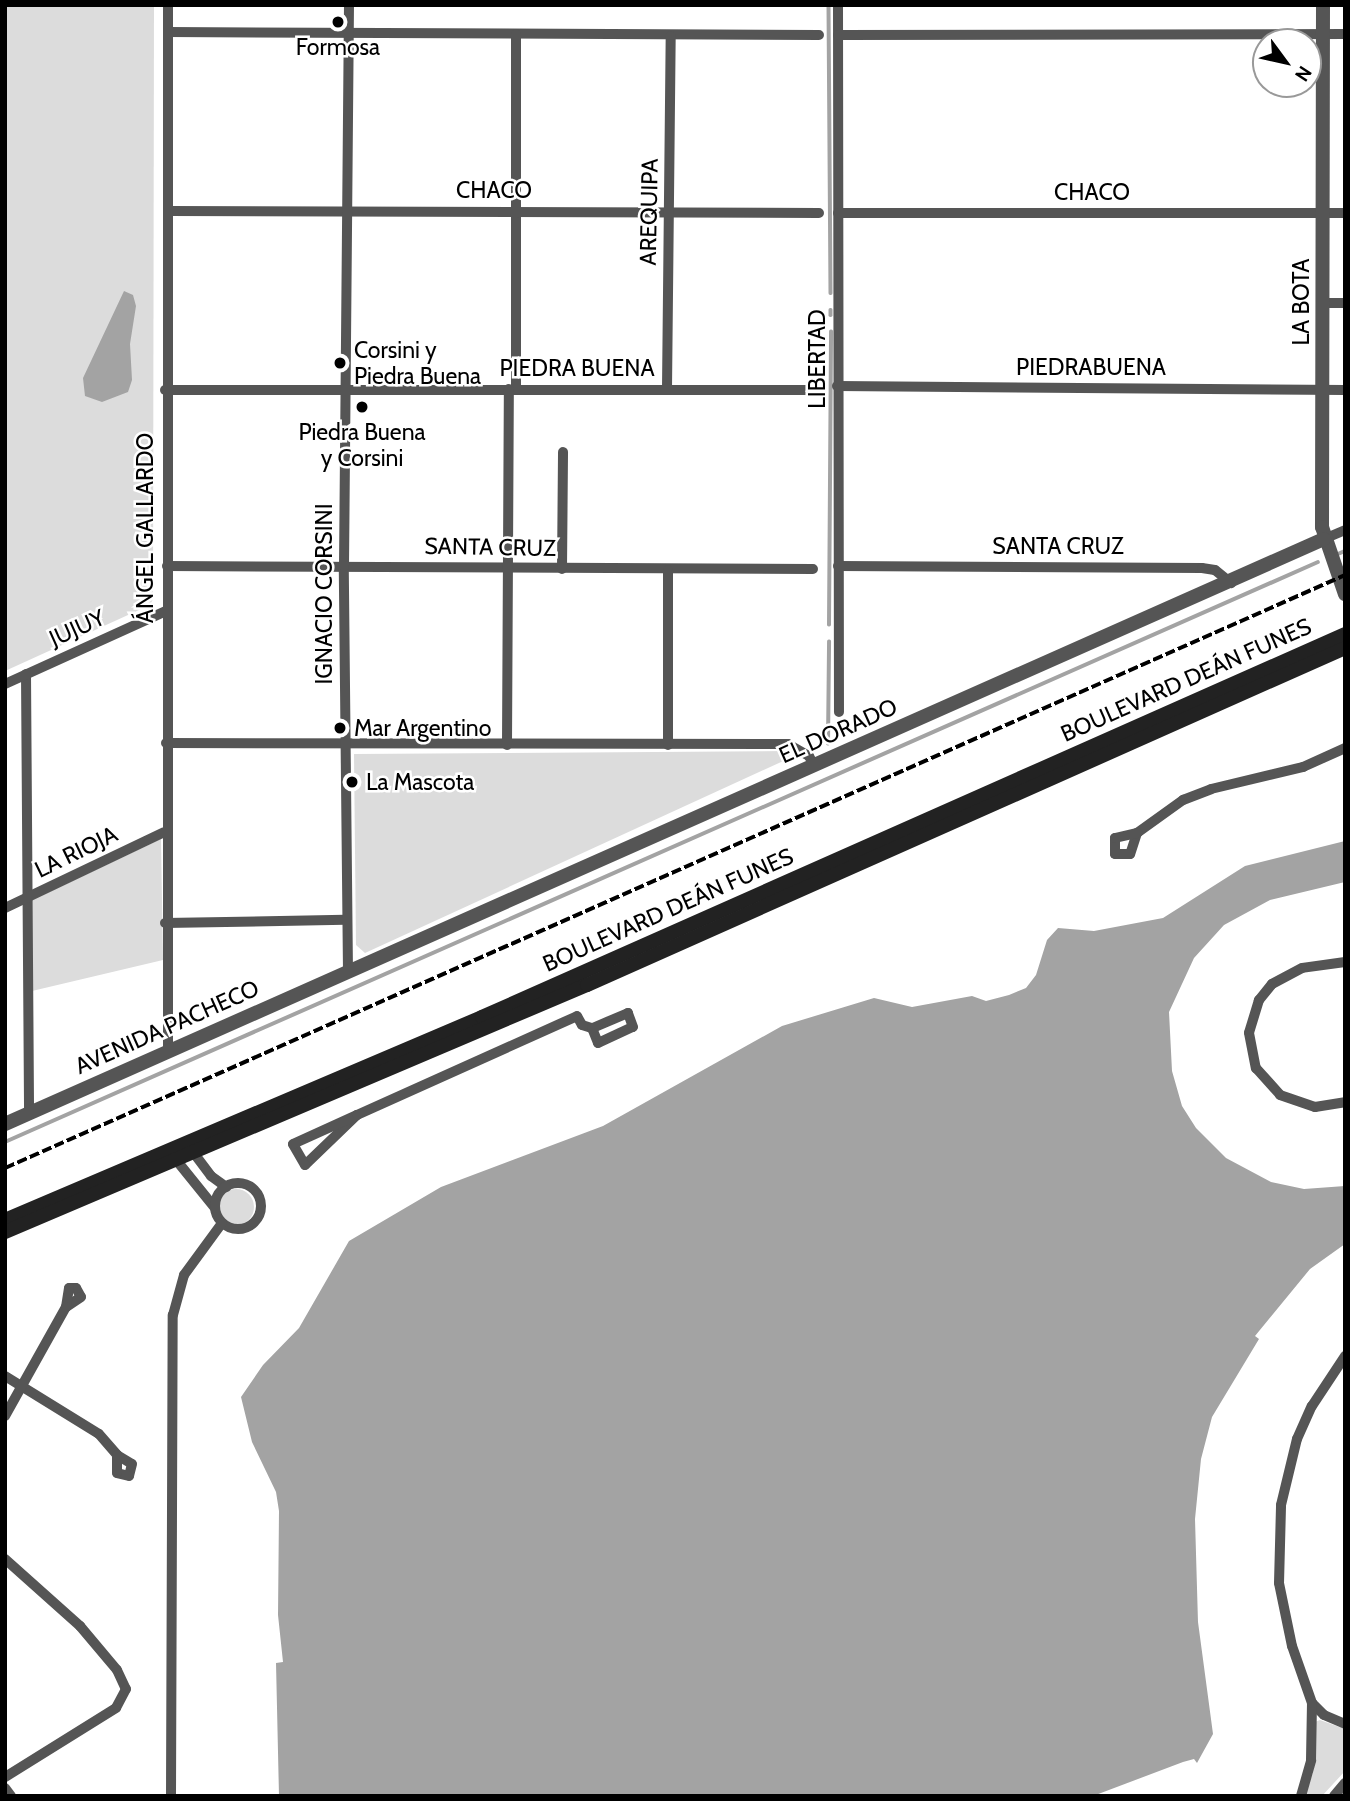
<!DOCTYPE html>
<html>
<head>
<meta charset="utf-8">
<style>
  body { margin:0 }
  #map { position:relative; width:1350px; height:1801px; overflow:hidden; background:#fff; font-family:Cabin,sans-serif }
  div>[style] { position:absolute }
  .green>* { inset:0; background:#dcdcdc }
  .round { border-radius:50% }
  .water>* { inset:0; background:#a3a3a3 }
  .stream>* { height:3.5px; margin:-1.75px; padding:0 1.75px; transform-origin:1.75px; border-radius:1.75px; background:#a3a3a3 }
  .minor>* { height:10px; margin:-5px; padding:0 5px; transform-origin:5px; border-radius:5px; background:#555 }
  .minor>.ring { margin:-5px; padding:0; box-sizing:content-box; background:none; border:10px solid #555; border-radius:50% }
  .tertiary>* { height:14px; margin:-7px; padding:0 7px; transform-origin:7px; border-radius:7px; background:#555 }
  .secondary>* { height:14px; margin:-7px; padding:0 7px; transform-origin:7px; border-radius:7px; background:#222 }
  .rail>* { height:3.5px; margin-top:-1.75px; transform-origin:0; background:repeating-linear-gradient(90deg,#000 0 10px,transparent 0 13.5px) }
  .dots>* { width:19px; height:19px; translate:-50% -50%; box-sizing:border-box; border:4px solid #fff; border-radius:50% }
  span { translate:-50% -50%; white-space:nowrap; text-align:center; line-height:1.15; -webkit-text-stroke:5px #fff; paint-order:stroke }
  .poi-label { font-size:23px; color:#000 }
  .left { translate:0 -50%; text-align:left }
  .street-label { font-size:23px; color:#000 }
  .frame { position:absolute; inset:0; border:7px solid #000; pointer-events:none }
  .north { position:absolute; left:1252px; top:28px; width:70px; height:70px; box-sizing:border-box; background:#fff; border:2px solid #999; border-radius:50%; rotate:123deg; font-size:19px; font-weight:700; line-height:28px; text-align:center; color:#000 }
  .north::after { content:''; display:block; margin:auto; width:24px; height:32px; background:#000; clip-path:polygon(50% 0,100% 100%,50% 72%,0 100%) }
</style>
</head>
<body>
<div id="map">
  <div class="green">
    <i style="clip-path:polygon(5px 5px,154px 5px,153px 599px,150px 605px,5px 671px)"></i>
    <i style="clip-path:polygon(786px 751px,792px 757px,365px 953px,356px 945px,354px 754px)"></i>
    <i style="clip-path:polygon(161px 839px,163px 960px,32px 991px,30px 901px)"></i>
    <i class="round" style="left:218px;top:1189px;width:36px;height:36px"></i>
    <i style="clip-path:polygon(1320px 1720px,1345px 1729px,1345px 1771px,1322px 1796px,1304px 1796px,1313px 1773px,1315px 1722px)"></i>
  </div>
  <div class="water">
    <i style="clip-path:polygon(124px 291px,133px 295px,136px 306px,130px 344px,132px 380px,128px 392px,102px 402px,85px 396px,83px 378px)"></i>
    <i style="clip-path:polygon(1345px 841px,1345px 882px,1270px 900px,1224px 925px,1194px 958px,1169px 1012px,1172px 1071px,1182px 1106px,1196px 1128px,1226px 1158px,1271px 1182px,1304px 1189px,1345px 1186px,1345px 1244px,1310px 1269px,1255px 1336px,1259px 1339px,1212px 1417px,1201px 1459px,1195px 1519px,1198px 1622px,1213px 1734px,1197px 1763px,1194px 1759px,1183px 1762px,1093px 1796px,279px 1796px,276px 1663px,283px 1662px,278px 1615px,279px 1511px,276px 1492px,252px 1442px,241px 1397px,263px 1365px,299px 1328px,349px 1241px,441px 1187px,603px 1126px,782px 1026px,874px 998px,912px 1007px,972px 996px,986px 1001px,1009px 995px,1026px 988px,1036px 975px,1047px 940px,1058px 928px,1094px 931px,1163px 918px,1245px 866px)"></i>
  </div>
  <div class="stream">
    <i style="left:829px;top:5px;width:288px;rotate:89.6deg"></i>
    <i style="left:831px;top:310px;width:5px;rotate:90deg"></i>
    <i style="left:1338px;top:554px;width:8px;rotate:-23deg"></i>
    <i style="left:829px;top:625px;width:293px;rotate:-89.6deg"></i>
    <i style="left:828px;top:744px;width:102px;rotate:-89.4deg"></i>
    <i style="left:5px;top:1142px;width:1435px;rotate:-23.83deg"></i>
  </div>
  <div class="minor">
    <i style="left:838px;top:5px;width:707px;rotate:89.92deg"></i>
    <i style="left:168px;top:32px;width:651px;rotate:0.26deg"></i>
    <i style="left:516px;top:34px;width:355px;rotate:90deg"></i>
    <i style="left:838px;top:35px;width:507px;rotate:-0.11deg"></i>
    <i style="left:168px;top:211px;width:651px;rotate:0.18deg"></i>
    <i style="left:838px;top:213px;width:507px"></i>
    <i style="left:1324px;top:303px;width:21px"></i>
    <i style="left:837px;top:386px;width:508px;rotate:0.45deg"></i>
    <i style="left:667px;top:389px;width:353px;rotate:-89.4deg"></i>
    <i style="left:165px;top:390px;width:655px"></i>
    <i style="left:1324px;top:539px;width:23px;rotate:-23deg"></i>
    <i style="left:167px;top:566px;width:646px;rotate:0.27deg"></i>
    <i style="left:838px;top:566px;width:364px;rotate:0.3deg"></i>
    <i style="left:1202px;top:568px;width:13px;rotate:9deg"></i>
    <i style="left:1215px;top:570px;width:21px;rotate:39deg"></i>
    <i style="left:562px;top:569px;width:117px;rotate:-89.5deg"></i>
    <i style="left:26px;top:674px;width:439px;rotate:89.6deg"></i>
    <i style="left:5px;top:684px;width:177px;rotate:-24.4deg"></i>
    <i style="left:166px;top:743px;width:622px;rotate:0.09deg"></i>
    <i style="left:788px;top:744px;width:24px;rotate:30deg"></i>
    <i style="left:809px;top:756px;width:11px;rotate:63deg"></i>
    <i style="left:507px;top:745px;width:356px;rotate:-89.7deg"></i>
    <i style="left:668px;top:745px;width:175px;rotate:-90deg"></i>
    <i style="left:1137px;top:833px;width:57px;rotate:-35.7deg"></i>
    <i style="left:1183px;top:800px;width:30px;rotate:-21deg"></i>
    <i style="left:1211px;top:789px;width:95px;rotate:-13.4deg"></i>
    <i style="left:1303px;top:767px;width:46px;rotate:-24.3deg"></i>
    <i style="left:1137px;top:833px;width:22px;rotate:108deg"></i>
    <i style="left:1130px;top:854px;width:15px;rotate:180deg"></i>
    <i style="left:1115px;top:854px;width:16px;rotate:-90deg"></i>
    <i style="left:1115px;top:838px;width:23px;rotate:-13deg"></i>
    <i style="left:5px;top:908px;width:176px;rotate:-25.5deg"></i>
    <i style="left:165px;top:923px;width:180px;rotate:-1deg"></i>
    <i style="left:1345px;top:962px;width:43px;rotate:172.1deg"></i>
    <i style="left:1302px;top:968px;width:34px;rotate:152deg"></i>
    <i style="left:1272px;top:984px;width:21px;rotate:129deg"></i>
    <i style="left:1259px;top:1000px;width:34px;rotate:107deg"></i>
    <i style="left:1249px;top:1033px;width:36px;rotate:79deg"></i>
    <i style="left:1256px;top:1068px;width:36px;rotate:48deg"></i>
    <i style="left:1280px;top:1095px;width:37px;rotate:19deg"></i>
    <i style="left:1315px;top:1107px;width:30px;rotate:-9deg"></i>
    <i style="left:348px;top:972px;width:406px;rotate:-90.6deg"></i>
    <i style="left:344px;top:566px;width:561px;rotate:-89.49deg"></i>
    <i style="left:168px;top:1051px;width:1046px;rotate:-90deg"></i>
    <i style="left:357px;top:1115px;width:72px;rotate:136.1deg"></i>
    <i style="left:305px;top:1165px;width:24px;rotate:-120deg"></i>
    <i style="left:293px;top:1144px;width:70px;rotate:-24.4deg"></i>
    <i style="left:357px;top:1115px;width:241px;rotate:-24.2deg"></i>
    <i style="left:577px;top:1016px;width:10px;rotate:61deg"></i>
    <i style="left:582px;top:1025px;width:10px;rotate:17deg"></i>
    <i style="left:592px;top:1028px;width:16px;rotate:68deg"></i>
    <i style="left:598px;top:1043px;width:38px;rotate:-25deg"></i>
    <i style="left:633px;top:1027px;width:15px;rotate:-110deg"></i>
    <i style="left:628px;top:1013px;width:39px;rotate:157deg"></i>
    <i style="left:190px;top:1148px;width:35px;rotate:53deg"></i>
    <i style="left:211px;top:1176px;width:19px;rotate:36deg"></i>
    <i style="left:173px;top:1156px;width:67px;rotate:51.1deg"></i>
    <i class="ring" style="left:215px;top:1183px;width:36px;height:36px"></i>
    <i style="left:69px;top:1288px;width:7px"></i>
    <i style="left:76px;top:1288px;width:10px;rotate:61deg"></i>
    <i style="left:81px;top:1297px;width:18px;rotate:146deg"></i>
    <i style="left:66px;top:1307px;width:19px;rotate:-81deg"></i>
    <i style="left:5px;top:1376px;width:110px;rotate:31.7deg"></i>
    <i style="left:99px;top:1434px;width:28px;rotate:49deg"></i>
    <i style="left:5px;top:1416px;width:125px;rotate:-60.8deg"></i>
    <i style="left:117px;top:1455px;width:17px;rotate:31deg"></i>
    <i style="left:132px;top:1464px;width:12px;rotate:104deg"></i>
    <i style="left:129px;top:1476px;width:12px;rotate:-166deg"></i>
    <i style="left:117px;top:1473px;width:18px;rotate:-90deg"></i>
    <i style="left:5px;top:1559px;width:101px;rotate:41.8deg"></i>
    <i style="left:80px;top:1626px;width:57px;rotate:49.9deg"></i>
    <i style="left:117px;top:1670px;width:21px;rotate:65deg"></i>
    <i style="left:126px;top:1689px;width:21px;rotate:118deg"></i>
    <i style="left:116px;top:1708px;width:131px;rotate:148.1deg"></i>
    <i style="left:1312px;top:1703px;width:17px;rotate:45deg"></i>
    <i style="left:1324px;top:1715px;width:23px;rotate:23deg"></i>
    <i style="left:5px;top:1788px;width:10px;rotate:53deg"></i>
    <i style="left:171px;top:1796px;width:481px;rotate:-89.8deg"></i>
    <i style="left:173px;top:1315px;width:41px;rotate:-74.6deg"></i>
    <i style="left:184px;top:1275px;width:64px;rotate:-53.8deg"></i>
    <i style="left:1301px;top:1796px;width:37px;rotate:-74deg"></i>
    <i style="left:1311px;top:1760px;width:57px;rotate:-89deg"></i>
    <i style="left:1312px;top:1703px;width:60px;rotate:-109.3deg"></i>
    <i style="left:1292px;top:1646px;width:64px;rotate:-101.7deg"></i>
    <i style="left:1279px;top:1583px;width:78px;rotate:-88.5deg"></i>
    <i style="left:1281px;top:1505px;width:68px;rotate:-76.4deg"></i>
    <i style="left:1297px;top:1439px;width:36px;rotate:-66deg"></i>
    <i style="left:1312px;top:1406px;width:60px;rotate:-56.6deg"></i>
    <i style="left:1334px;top:1796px;width:17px;rotate:-50deg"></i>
  </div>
  <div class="tertiary">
    <i style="left:1323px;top:5px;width:522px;rotate:90.11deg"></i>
    <i style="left:1322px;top:527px;width:71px;rotate:71.1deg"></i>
    <i style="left:5px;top:1124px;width:1443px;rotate:-23.92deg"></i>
  </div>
  <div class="secondary">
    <i style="left:5px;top:1220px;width:518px;rotate:-23.05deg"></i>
    <i style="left:482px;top:1017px;width:944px;rotate:-23.93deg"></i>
    <i style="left:5px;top:1232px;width:632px;rotate:-23deg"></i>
    <i style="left:587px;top:985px;width:830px;rotate:-23.97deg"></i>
  </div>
  <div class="rail">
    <i style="left:5px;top:1168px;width:1465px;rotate:-23.87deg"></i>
  </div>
  <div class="dots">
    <i style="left:338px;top:22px;background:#000"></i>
    <i style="left:340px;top:363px;background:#000"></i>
    <i style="left:362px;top:407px;background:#000"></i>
    <i style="left:340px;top:728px;background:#000"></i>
    <i style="left:352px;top:782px;background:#000"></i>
  </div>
  <div class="poi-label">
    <span style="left:338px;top:47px">Formosa</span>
    <span class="left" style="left:354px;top:363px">Corsini y<br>Piedra Buena</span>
    <span style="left:362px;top:445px">Piedra Buena<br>y Corsini</span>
    <span class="left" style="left:354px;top:728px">Mar Argentino</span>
    <span class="left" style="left:366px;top:782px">La Mascota</span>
  </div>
  <div class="street-label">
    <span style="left:494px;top:190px">CHACO</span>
    <span style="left:1092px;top:192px">CHACO</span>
    <span style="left:649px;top:212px;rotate:-89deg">AREQUIPA</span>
    <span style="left:1301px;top:302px;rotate:-90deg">LA BOTA</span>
    <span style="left:817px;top:359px;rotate:-90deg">LIBERTAD</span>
    <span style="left:1091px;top:367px">PIEDRABUENA</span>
    <span style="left:577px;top:368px">PIEDRA BUENA</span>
    <span style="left:145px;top:528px;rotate:-90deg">ÁNGEL GALLARDO</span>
    <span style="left:1058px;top:546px">SANTA CRUZ</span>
    <span style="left:490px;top:547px;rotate:1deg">SANTA CRUZ</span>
    <span style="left:324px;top:594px;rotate:-90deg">IGNACIO CORSINI</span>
    <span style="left:77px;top:628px;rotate:-24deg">JUJUY</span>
    <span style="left:1186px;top:680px;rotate:-24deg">BOULEVARD DEÁN FUNES</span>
    <span style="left:838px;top:731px;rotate:-24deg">EL DORADO</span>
    <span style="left:76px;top:852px;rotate:-26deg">LA RIOJA</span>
    <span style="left:668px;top:910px;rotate:-24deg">BOULEVARD DEÁN FUNES</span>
    <span style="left:167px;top:1027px;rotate:-24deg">AVENIDA PACHECO</span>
  </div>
  <div class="frame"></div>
  <div class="north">N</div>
</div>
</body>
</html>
